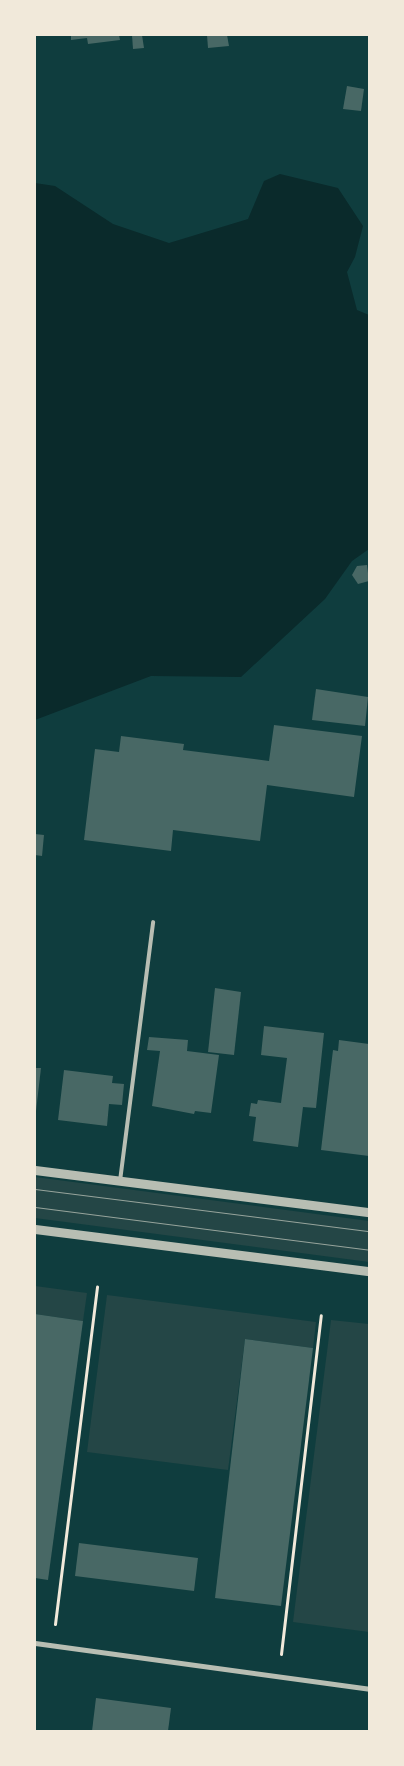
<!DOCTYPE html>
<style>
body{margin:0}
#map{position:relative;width:404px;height:1766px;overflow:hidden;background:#0f3d3e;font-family:"Source Sans 3",sans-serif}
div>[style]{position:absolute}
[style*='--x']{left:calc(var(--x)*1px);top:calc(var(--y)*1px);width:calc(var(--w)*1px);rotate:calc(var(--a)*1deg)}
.green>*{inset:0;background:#244646}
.water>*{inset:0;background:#0a2a2b}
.building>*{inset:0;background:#486865}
.path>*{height:3px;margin:-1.5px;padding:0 1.5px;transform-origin:1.5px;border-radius:1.5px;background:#f1e9da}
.service>*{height:4px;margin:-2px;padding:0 2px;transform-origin:2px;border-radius:2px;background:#b8beb3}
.minor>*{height:5px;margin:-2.5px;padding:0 2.5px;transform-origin:2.5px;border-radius:2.5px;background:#b8beb3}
.tertiary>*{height:9px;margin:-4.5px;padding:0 4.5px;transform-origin:4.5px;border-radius:4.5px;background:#b8beb3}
.tram>*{height:1px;margin:-0.5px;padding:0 0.5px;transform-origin:0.5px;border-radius:0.5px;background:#97a49c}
span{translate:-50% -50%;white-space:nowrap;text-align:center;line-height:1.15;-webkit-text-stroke:5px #f1e9da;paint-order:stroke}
.frame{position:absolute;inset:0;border:36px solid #f1e9da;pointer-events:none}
</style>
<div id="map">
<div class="green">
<div style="clip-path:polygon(35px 1177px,369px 1221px,369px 1262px,35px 1218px)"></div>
<div style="clip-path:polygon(35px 1286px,87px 1293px,83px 1321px,35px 1314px)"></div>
<div style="clip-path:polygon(107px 1295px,316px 1322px,313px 1348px,245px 1339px,228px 1470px,87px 1452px)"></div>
<div style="clip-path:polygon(331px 1320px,369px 1324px,369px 1632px,293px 1622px)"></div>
</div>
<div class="water">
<div style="clip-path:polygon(280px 174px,338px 188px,363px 226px,355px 257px,347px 272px,357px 310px,369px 315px,369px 549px,352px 561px,325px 599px,241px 677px,151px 676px,35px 720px,35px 183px,55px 186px,113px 224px,169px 243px,248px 219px,264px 181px)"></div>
</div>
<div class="building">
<div style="clip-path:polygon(71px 35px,119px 35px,120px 40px,88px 44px,87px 38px,71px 40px)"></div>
<div style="clip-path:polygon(132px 35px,142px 35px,144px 48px,133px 49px)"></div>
<div style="clip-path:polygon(207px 35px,227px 35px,229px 46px,208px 48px)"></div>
<div style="clip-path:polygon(347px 86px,364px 89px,361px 111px,343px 109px)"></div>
<div style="clip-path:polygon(367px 565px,369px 581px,358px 584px,352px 575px,357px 566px)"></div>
<div style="clip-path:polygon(316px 689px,368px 697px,365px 726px,312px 720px)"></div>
<div style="clip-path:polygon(274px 725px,362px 736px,354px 797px,267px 785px,260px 841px,173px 830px,171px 851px,84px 840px,95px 749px,119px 752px,121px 736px,184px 744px,183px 750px,269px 761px)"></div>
<div style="clip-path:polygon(35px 834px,44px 835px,42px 856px,35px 855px)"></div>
<div style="clip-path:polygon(215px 988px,241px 992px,234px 1055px,208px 1052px)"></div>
<div style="clip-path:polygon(264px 1026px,324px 1033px,316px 1108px,303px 1107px,298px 1147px,253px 1141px,256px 1117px,249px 1116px,251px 1103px,257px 1104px,258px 1100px,281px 1103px,287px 1058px,261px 1055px)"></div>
<div style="clip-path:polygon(149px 1037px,188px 1040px,187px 1051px,219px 1055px,211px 1113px,195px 1111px,194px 1114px,152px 1106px,160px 1051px,147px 1050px)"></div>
<div style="clip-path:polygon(339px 1040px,369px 1044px,369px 1156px,321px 1150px,333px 1050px,338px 1051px)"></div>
<div style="clip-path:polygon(35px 1068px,41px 1068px,36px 1111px,35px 1111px)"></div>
<div style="clip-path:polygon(64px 1070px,113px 1076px,112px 1083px,124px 1084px,122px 1105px,109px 1104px,107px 1126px,58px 1120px)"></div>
<div style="clip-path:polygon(35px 1314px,83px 1321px,48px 1580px,35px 1578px)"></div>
<div style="clip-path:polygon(245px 1339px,313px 1348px,281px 1606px,215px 1598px)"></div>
<div style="clip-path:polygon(79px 1543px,198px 1558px,194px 1591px,75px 1576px)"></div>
<div style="clip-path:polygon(96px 1698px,171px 1708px,168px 1731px,92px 1731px)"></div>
</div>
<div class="path">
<div style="--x:55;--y:1624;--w:340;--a:-82.9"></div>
<div style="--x:281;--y:1654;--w:341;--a:-83.3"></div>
</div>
<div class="service">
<div style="--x:120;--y:1181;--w:261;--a:-82.7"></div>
</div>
<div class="minor">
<div style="--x:35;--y:1643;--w:337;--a:7.8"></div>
</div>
<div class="tertiary">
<div style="--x:35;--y:1170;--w:337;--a:7.2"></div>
<div style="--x:35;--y:1229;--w:337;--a:7.2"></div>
</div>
<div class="tram">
<div style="--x:35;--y:1189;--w:337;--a:7.2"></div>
<div style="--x:35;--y:1207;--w:337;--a:7.3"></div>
</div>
<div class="frame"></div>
</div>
